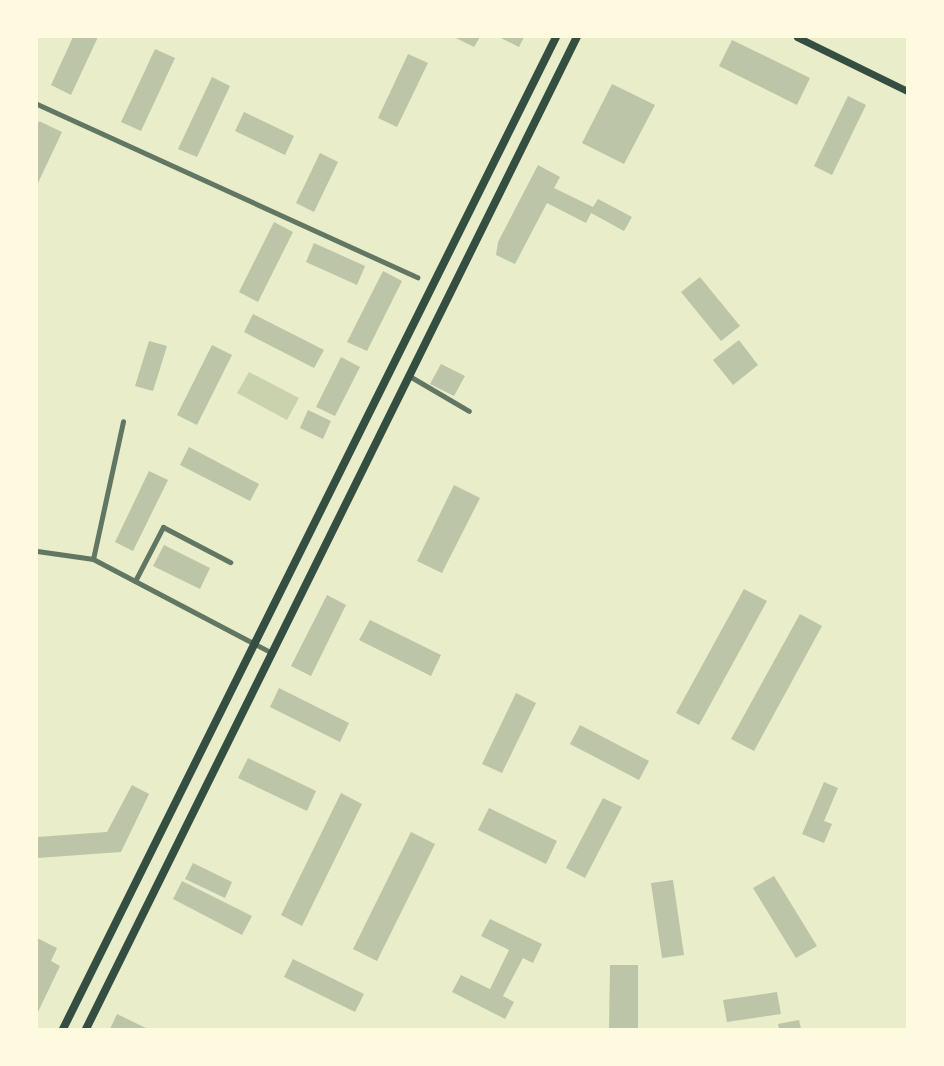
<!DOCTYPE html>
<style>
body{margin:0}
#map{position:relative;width:944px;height:1066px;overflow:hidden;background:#e9edc9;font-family:"PT Sans Narrow",sans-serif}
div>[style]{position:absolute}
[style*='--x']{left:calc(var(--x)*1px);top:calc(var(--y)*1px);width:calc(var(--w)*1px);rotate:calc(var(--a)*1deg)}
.green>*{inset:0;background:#cad2ad}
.building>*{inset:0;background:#bcc5a7}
.minor>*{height:5px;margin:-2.5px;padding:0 2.5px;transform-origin:2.5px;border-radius:2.5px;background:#617663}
.secondary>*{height:7px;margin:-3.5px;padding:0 3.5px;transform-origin:3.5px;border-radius:3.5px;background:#344e41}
.primary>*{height:8px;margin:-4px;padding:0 4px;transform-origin:4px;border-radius:4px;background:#344e41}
span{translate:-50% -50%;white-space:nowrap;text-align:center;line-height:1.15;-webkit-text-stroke:6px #fefae0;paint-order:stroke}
.frame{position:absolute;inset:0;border:38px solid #fefae0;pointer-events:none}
</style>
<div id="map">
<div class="green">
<div style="clip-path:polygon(249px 372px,299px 398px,287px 420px,237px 393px)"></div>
</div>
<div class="building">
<div style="clip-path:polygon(73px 37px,98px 37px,71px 95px,51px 85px)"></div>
<div style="clip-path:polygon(454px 37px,480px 37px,474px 47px)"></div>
<div style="clip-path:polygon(499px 37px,524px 37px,519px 47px)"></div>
<div style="clip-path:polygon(732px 40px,810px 78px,797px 105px,719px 66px)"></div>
<div style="clip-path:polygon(155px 49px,175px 58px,141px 131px,121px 122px)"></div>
<div style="clip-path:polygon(408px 54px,428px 63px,397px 127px,378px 118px)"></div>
<div style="clip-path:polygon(212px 77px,230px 86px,197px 157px,178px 149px)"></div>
<div style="clip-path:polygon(612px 84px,655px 105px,624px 164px,582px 143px)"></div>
<div style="clip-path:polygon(848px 96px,866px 105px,832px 175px,814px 166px)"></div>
<div style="clip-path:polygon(244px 112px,294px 136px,285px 155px,235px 131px)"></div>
<div style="clip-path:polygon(39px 121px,62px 132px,37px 185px,37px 126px)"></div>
<div style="clip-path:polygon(320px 153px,338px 162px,314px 212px,296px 203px)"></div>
<div style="clip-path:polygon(538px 165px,560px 177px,554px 188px,593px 207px,598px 199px,632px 217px,624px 231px,591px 213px,586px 223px,547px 203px,515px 264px,496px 255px,498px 242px)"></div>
<div style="clip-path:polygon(274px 222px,293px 232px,258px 302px,239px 292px)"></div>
<div style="clip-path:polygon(314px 243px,365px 266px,357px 285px,306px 262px)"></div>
<div style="clip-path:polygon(383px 271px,402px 281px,367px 351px,347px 342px)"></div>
<div style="clip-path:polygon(700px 277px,740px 326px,721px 341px,681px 292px)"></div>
<div style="clip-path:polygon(253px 314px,324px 350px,314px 368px,244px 332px)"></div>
<div style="clip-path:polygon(739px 340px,758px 365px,733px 385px,713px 360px)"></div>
<div style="clip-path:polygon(149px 341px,167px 346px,153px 391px,135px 386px)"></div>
<div style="clip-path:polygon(212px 345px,232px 355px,197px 425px,177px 415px)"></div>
<div style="clip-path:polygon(341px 357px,360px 367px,335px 416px,316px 407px)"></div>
<div style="clip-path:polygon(441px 364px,465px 376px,454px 396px,430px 384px)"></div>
<div style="clip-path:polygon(308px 410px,331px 421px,323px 439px,300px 428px)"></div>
<div style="clip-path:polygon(189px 447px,259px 484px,250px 501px,180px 465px)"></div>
<div style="clip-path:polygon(149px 471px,168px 480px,133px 551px,115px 542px)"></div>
<div style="clip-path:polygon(454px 485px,480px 498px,442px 573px,417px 561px)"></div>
<div style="clip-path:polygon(164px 545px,210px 568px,200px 589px,153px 566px)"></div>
<div style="clip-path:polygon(744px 589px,767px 601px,699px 725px,676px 713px)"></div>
<div style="clip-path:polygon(327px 595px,346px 605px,311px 676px,291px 666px)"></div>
<div style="clip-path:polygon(800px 614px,822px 626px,754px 751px,731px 739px)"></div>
<div style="clip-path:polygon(370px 620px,441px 655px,431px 676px,359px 640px)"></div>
<div style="clip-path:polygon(279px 688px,349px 723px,340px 742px,270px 707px)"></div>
<div style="clip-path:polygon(516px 693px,536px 703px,502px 773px,482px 764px)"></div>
<div style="clip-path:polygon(580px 725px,649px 761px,639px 780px,570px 744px)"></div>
<div style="clip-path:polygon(248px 758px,316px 791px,307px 811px,238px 778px)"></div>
<div style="clip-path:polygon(824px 782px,838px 788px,824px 821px,832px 824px,824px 843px,802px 834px)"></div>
<div style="clip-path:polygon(132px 785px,149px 794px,121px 852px,37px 858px,37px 837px,107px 832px)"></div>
<div style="clip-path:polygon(341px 793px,362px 804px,302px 926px,281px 915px)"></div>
<div style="clip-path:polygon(603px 798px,622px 807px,585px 878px,566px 868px)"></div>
<div style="clip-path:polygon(489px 808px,557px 841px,546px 864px,478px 830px)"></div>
<div style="clip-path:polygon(411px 832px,435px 844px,377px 961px,353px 949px)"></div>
<div style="clip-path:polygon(193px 863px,232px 882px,225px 898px,185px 879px)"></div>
<div style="clip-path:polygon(774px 876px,817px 946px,796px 958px,753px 888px)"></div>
<div style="clip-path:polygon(673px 880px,684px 955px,662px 958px,651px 883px)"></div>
<div style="clip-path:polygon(182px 881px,252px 916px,242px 935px,173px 899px)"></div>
<div style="clip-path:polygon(490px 919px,542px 944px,533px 963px,523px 958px,503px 996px,514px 1002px,505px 1019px,452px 992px,461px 975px,490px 989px,509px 950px,481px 936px)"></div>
<div style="clip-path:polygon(37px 938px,57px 948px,51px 961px,60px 966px,37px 1014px)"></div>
<div style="clip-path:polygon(293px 959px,364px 994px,355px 1012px,284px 977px)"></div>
<div style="clip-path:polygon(610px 965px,638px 965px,638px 1029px,609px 1029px)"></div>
<div style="clip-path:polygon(777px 992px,781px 1014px,727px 1022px,723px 1000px)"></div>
<div style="clip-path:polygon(117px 1014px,148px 1029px,110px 1029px)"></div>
<div style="clip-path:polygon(799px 1020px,801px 1029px,779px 1029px,778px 1024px)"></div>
</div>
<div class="minor">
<div style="--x:37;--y:104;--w:418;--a:24.5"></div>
<div style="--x:411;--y:377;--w:67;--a:30.4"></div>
<div style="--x:37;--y:551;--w:57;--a:8.1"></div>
<div style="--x:93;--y:559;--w:202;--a:27.7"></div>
<div style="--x:93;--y:559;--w:141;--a:-77.7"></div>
<div style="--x:135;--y:581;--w:61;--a:-62.6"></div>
<div style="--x:163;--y:527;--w:76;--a:27.6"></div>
</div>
<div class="secondary">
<div style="--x:797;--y:37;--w:123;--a:26.1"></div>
</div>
<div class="primary">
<div style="--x:63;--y:1029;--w:1108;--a:-63.57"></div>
<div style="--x:86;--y:1029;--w:1107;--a:-63.67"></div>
</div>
<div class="frame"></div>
</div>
